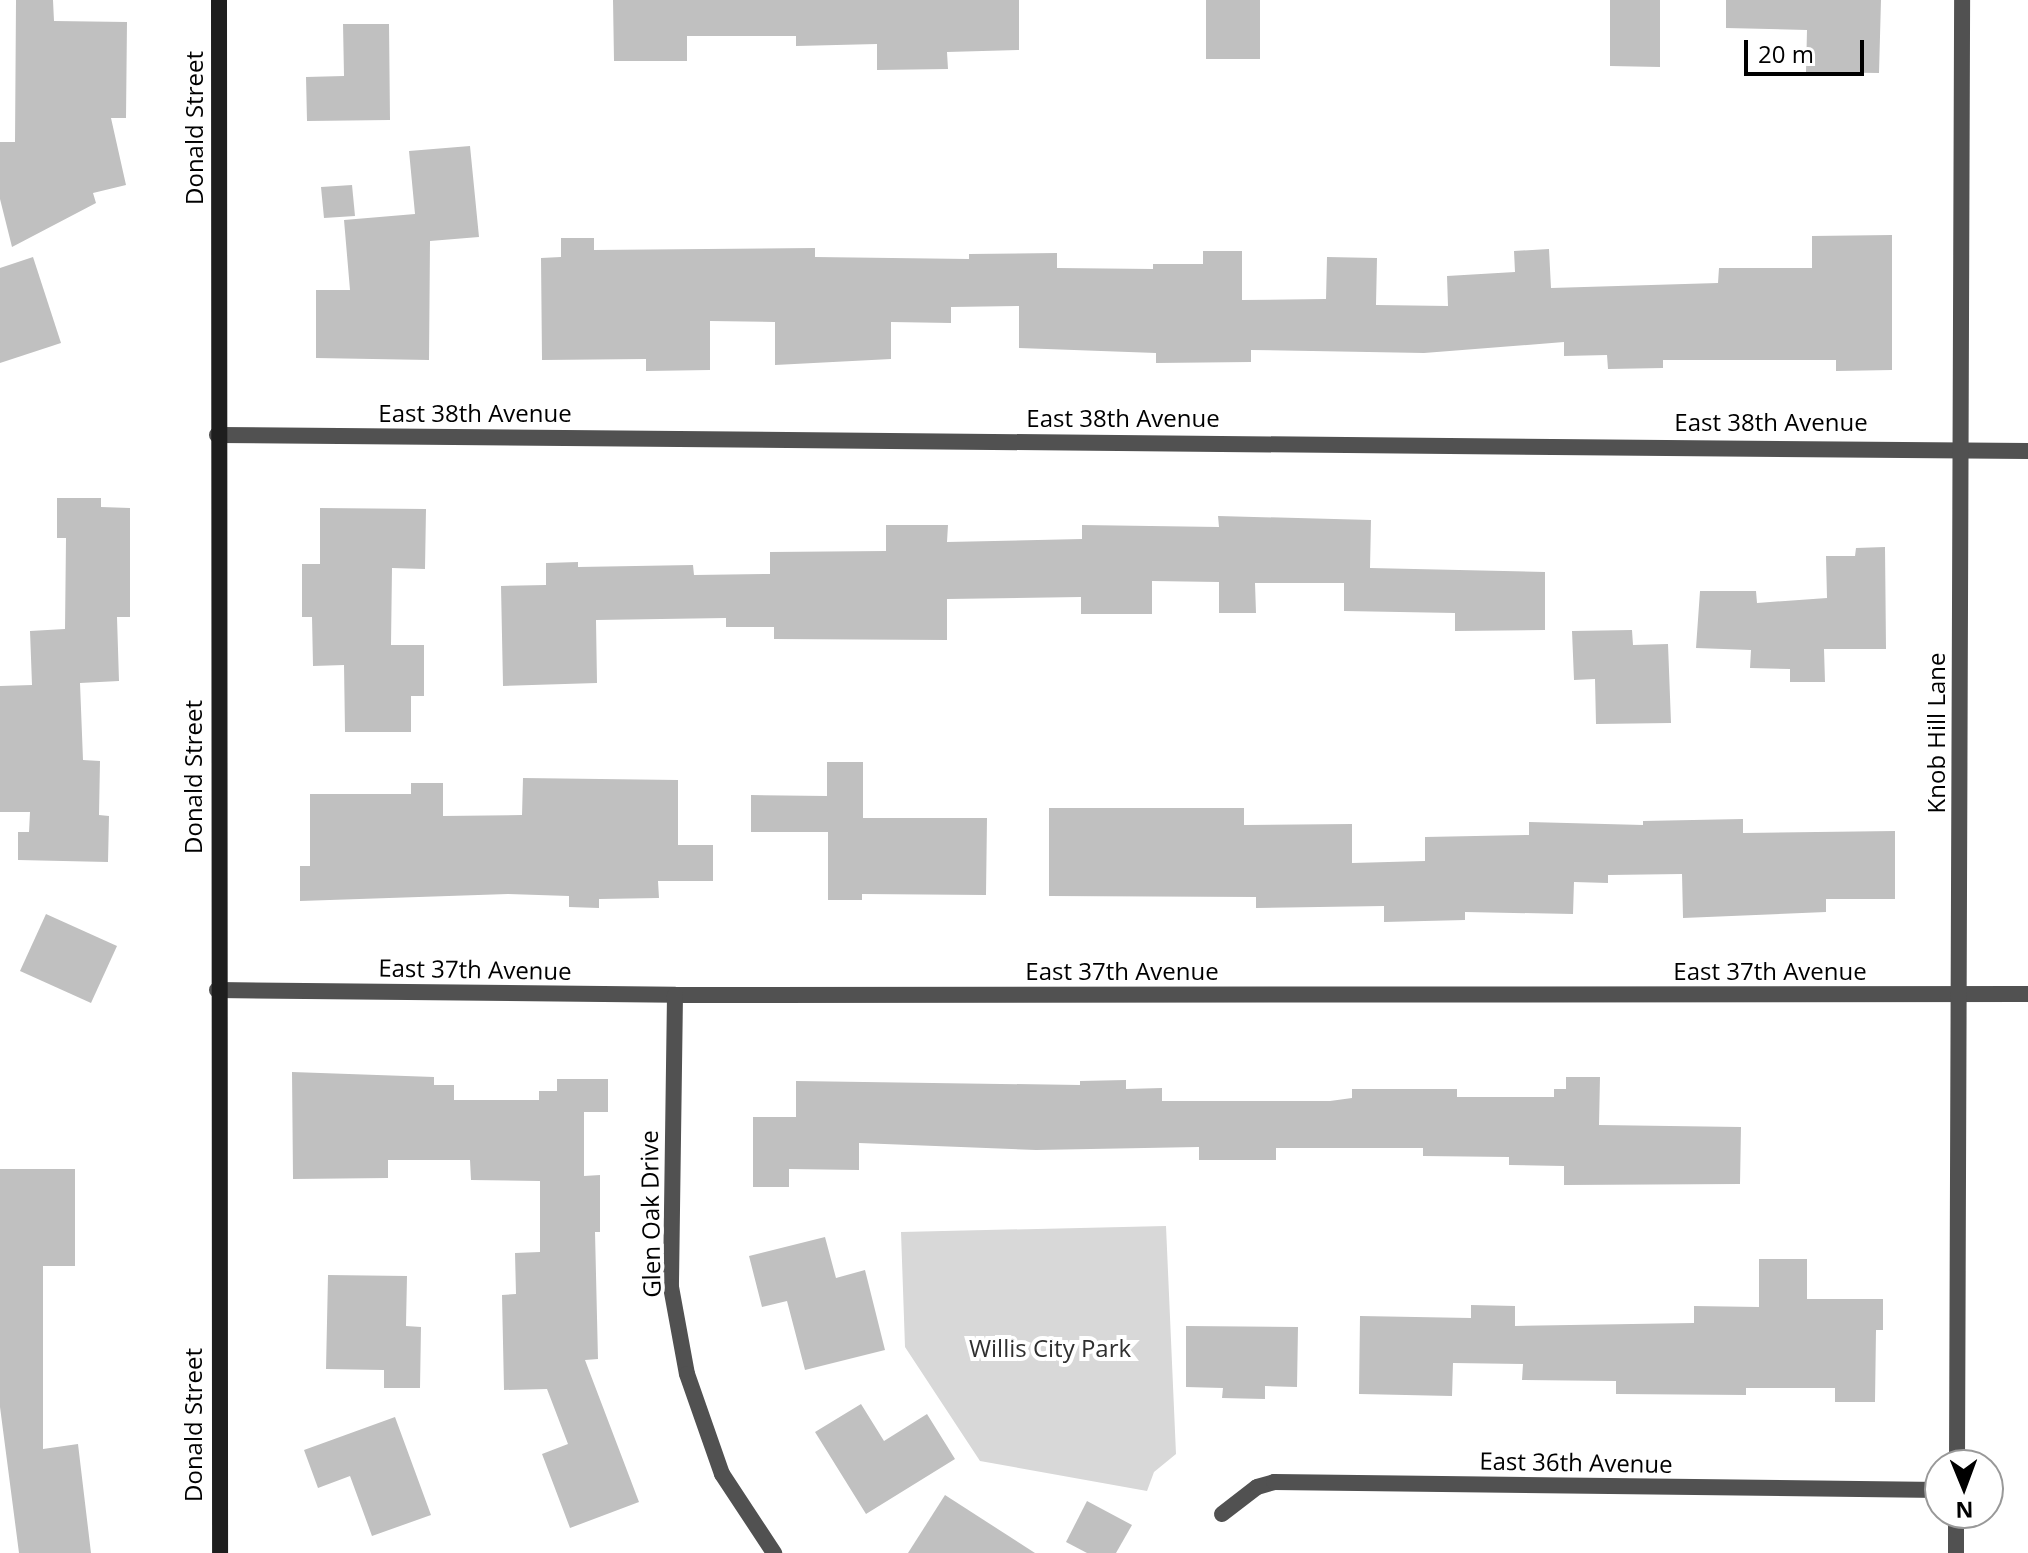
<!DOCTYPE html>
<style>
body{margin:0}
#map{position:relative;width:2028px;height:1553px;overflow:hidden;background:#fff;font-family:"Open Sans",sans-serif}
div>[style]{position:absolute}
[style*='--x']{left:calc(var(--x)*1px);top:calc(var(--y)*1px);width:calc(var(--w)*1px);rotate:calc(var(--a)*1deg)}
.green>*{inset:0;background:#d8d8d8}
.building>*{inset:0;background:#c0c0c0}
.street>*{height:16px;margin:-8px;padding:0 8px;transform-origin:8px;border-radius:8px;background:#515151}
.secondary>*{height:16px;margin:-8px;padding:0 8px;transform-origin:8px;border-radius:8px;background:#1e1e1e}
span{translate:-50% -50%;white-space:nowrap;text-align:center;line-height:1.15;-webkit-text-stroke:8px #fff;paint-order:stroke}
.street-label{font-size:24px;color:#000}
.park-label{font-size:24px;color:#2f2f2f}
.north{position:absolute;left:1924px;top:1449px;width:80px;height:80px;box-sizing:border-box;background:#fff;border:2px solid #999;border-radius:50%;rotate:179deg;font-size:22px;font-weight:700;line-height:32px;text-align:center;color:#000}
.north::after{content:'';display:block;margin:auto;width:28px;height:36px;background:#000;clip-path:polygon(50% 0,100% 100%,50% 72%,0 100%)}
.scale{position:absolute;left:1744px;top:40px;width:120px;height:36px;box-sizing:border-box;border:4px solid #000;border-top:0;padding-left:10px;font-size:24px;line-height:28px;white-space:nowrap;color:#000;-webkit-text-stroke:6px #fff;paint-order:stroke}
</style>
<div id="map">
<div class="green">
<div style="clip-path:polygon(1166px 1226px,1176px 1454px,1154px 1472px,1147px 1491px,980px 1461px,905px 1347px,901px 1232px)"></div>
</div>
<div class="building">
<div style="clip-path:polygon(16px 0,53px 0,54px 21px,127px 22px,126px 118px,111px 118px,126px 185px,93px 193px,96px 203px,12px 247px,0 199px,0 142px,15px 142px)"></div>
<div style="clip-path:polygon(613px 0,1019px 0,1019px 50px,947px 52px,948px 69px,877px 70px,877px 44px,796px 46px,796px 36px,687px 36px,687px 61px,614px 61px)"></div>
<div style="clip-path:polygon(1206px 0,1260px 0,1260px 59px,1206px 59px)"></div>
<div style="clip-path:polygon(1610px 0,1660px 0,1660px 67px,1610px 66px)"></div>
<div style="clip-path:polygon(1726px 0,1881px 0,1879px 73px,1806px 72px,1807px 30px,1726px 28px)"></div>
<div style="clip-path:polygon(343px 24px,389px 24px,390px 120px,307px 121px,306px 77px,344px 76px)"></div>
<div style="clip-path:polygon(470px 146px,479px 237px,430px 241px,429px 360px,316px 358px,316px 290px,350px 290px,344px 220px,415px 214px,409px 151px)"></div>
<div style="clip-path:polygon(352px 185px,355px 216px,324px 218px,321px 187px)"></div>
<div style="clip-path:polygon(1892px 235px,1892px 370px,1836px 371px,1836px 360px,1663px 360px,1663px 368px,1608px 369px,1607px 355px,1564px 356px,1564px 342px,1424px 353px,1251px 350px,1251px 362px,1156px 363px,1156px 353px,1019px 348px,1019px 306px,951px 307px,951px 323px,891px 322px,891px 359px,775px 365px,775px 322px,710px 321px,710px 370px,646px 371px,646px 359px,542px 360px,541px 258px,561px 257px,561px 238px,594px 238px,594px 250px,815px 248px,815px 257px,969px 259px,969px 254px,1057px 253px,1057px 268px,1153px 269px,1153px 264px,1203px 264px,1203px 251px,1242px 251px,1242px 300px,1326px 299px,1327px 257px,1377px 258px,1376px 305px,1448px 306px,1447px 276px,1515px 272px,1514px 251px,1549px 249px,1551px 288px,1718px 283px,1719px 268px,1812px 268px,1812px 236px)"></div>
<div style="clip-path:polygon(33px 257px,61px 343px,0 363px,0 268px)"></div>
<div style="clip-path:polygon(57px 498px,101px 498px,101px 507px,130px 508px,130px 617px,117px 617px,119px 681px,80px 683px,83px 760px,100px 761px,99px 815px,109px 816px,108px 862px,18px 860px,18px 832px,29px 832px,30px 812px,0 812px,0 686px,32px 685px,30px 631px,65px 629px,66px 538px,57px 538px)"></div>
<div style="clip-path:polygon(320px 508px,426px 509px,425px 569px,392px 568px,391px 645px,424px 645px,424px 696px,411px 696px,411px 732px,345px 732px,344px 665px,313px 666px,312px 617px,302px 617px,302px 564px,320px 564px)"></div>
<div style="clip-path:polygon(1218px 516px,1371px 520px,1370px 568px,1545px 572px,1545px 630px,1455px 631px,1455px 613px,1344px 611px,1344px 583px,1255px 583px,1256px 613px,1219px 613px,1219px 582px,1152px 581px,1152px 614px,1081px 614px,1081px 597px,947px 599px,947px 640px,774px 639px,774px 627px,726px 627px,726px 618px,596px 620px,597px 683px,503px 686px,501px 586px,546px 585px,546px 563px,578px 562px,578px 567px,693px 565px,694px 575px,770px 574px,770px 552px,886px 551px,886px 525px,948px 525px,947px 542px,1082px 539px,1082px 525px,1219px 527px)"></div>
<div style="clip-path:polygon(1885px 547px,1886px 649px,1824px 649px,1825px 682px,1790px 682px,1790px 669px,1750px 668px,1751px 650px,1696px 648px,1700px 591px,1756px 591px,1757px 603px,1827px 598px,1826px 556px,1855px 556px,1856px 548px)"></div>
<div style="clip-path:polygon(1632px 630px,1633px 645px,1668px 644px,1671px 723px,1596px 724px,1595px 679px,1574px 680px,1572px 631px)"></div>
<div style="clip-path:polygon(827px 762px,863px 762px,863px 818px,987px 818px,986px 895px,862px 894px,862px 900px,828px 900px,828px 832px,751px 832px,751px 795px,827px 796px)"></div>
<div style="clip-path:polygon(523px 778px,678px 780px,678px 845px,713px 845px,713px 881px,658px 881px,659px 898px,599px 899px,599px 908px,569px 907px,569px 896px,508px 894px,300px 901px,300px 866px,310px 866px,310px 794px,411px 794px,411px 783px,443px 783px,443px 816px,522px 815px)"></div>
<div style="clip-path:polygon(1049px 808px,1244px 808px,1244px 825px,1352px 824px,1352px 863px,1425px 861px,1425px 837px,1529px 835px,1529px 822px,1643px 825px,1643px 821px,1743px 819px,1743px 833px,1895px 831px,1895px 899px,1826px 899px,1826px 912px,1683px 918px,1682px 874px,1608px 875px,1608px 883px,1574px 882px,1573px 914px,1465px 912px,1465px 920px,1384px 922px,1384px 906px,1256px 908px,1256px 897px,1049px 896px)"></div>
<div style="clip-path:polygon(46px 914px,117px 946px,91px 1003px,20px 971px)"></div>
<div style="clip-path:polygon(292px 1072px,434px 1077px,434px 1085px,454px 1085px,454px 1100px,539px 1100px,539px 1091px,557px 1091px,557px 1079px,608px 1079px,608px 1112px,584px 1112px,584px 1176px,600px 1175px,600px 1232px,595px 1232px,598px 1359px,585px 1360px,639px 1502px,570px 1528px,542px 1454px,568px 1444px,547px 1389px,504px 1390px,502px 1295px,516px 1294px,515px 1253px,540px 1252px,540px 1181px,471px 1180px,470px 1160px,388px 1160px,388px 1178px,293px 1179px)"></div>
<div style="clip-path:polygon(1566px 1077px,1600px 1077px,1599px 1125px,1741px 1127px,1740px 1184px,1564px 1185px,1564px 1166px,1509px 1165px,1509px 1157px,1423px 1156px,1423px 1148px,1276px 1148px,1276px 1160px,1199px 1160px,1199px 1147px,1036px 1150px,859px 1143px,859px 1170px,789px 1169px,789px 1187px,753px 1187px,753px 1117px,796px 1117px,796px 1081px,1080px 1085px,1080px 1081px,1126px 1080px,1126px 1089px,1162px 1088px,1162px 1101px,1330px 1101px,1352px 1098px,1352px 1089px,1457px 1089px,1457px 1097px,1554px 1097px,1554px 1089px,1566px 1089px)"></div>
<div style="clip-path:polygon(0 1169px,75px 1169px,75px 1266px,43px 1266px,43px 1449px,78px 1444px,91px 1553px,19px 1553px,0 1407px)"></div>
<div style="clip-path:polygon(825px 1237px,836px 1278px,865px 1270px,885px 1350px,805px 1370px,787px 1301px,762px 1307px,749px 1256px)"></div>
<div style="clip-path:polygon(1759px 1259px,1807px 1259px,1807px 1299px,1883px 1299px,1883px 1330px,1876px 1330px,1875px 1402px,1835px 1402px,1835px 1388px,1746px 1388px,1746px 1395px,1616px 1394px,1616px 1381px,1522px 1380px,1523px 1364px,1453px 1363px,1452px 1396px,1359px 1394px,1360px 1316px,1471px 1318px,1471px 1305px,1515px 1306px,1515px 1326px,1694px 1323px,1694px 1306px,1759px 1307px)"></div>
<div style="clip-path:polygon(328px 1275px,407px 1276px,406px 1326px,421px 1327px,420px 1388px,384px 1388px,384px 1370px,326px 1369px)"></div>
<div style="clip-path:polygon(1186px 1326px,1298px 1327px,1297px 1387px,1265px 1386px,1265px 1399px,1222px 1398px,1223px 1388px,1186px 1387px)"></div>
<div style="clip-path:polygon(861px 1404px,884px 1441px,927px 1414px,955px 1459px,866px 1514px,815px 1432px)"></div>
<div style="clip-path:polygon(395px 1417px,431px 1515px,372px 1536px,350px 1476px,318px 1488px,304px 1450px)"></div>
<div style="clip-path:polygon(945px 1495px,1035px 1553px,908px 1553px)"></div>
<div style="clip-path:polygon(1087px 1501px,1132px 1525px,1116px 1553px,1087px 1553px,1066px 1542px)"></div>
</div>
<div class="street">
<div style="--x:217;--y:435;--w:1811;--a:0.51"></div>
<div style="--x:217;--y:990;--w:458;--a:0.6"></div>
<div style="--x:675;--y:995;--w:1353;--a:-0.04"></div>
<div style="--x:675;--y:995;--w:292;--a:90.8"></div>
<div style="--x:671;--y:1287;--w:88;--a:79.6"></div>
<div style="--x:687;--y:1374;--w:106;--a:70.7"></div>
<div style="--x:722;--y:1474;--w:95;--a:56.6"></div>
<div style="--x:1957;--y:1465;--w:1465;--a:-89.8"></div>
<div style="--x:1222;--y:1514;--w:44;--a:-37.6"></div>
<div style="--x:1257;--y:1487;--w:18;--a:-16"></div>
<div style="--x:1274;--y:1482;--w:666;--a:0.69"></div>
<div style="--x:1956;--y:1553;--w:40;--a:-90"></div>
</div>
<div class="secondary">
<div style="--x:219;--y:0;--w:1553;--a:89.96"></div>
</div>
<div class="street-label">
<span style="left:194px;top:128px;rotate:-90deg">Donald Street</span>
<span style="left:475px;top:413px">East 38th Avenue</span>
<span style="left:1123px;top:418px">East 38th Avenue</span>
<span style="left:1771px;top:422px">East 38th Avenue</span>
<span style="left:1936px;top:733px;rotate:-90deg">Knob Hill Lane</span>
<span style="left:193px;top:777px;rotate:-90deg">Donald Street</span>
<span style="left:475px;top:969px;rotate:1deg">East 37th Avenue</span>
<span style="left:1122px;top:971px">East 37th Avenue</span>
<span style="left:1770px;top:971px">East 37th Avenue</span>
<span style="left:650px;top:1214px;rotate:-91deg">Glen Oak Drive</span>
<span style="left:193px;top:1425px;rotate:-90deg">Donald Street</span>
<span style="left:1576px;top:1462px;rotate:1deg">East 36th Avenue</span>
</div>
<div class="park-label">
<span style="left:1050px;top:1348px">Willis City Park</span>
</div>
<div class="north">N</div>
<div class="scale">20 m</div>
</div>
